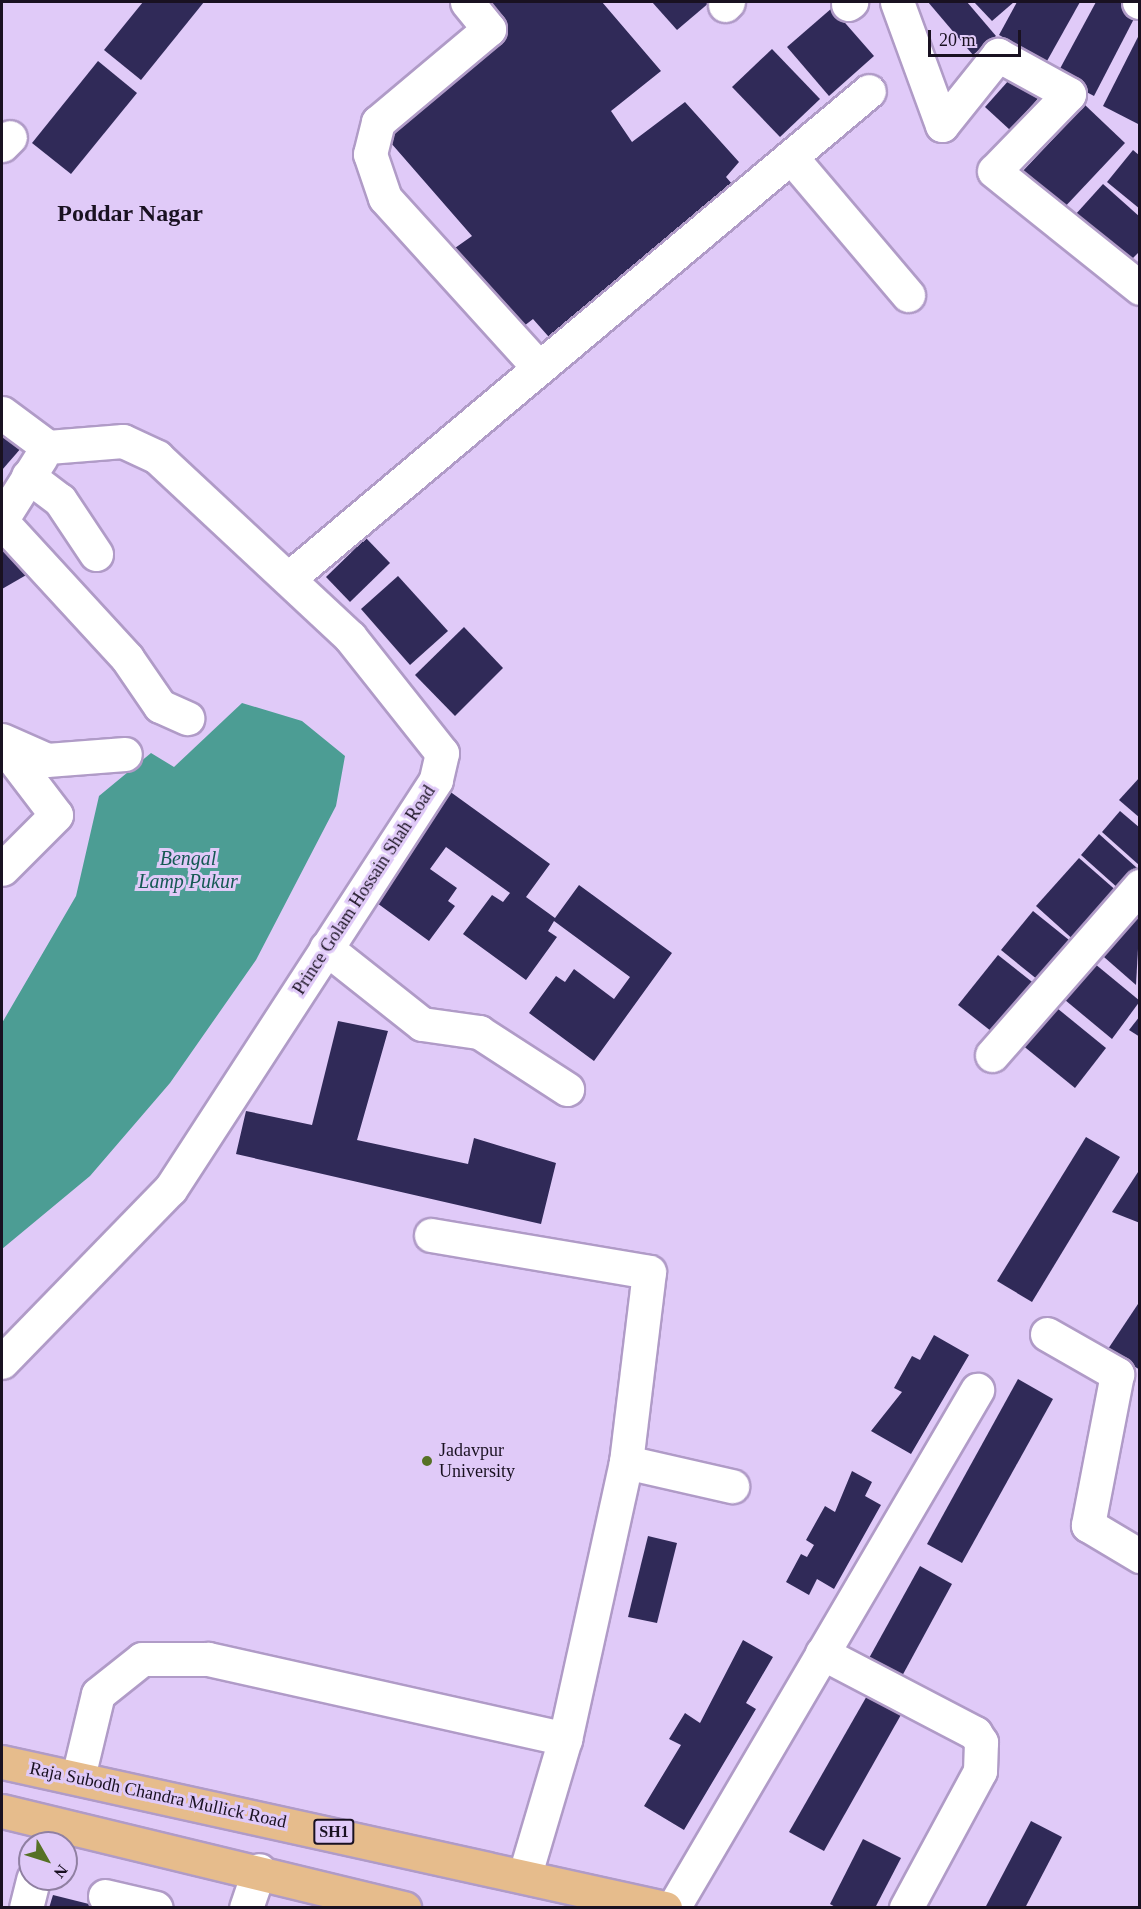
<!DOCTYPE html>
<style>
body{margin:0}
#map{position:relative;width:1141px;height:1909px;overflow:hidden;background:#e0caf8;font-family:Georgia,serif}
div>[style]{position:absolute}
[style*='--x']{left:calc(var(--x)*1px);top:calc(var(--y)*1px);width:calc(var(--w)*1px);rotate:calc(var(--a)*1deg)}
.water>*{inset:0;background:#4c9d94}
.building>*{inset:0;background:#302a58}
.roads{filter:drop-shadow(2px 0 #b09bc7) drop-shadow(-2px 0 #b09bc7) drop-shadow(0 2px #b09bc7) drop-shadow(0 -2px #b09bc7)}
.minor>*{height:33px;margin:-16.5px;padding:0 16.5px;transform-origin:16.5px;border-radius:16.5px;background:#fff}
.major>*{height:33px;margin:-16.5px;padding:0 16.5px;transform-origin:16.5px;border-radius:16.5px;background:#e6bc8c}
.dots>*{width:16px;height:16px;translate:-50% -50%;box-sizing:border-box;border:3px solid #e0caf8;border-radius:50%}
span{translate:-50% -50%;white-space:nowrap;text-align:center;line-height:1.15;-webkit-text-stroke:6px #e0caf8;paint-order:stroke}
.shield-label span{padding:2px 4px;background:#e0caf8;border:2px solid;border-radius:4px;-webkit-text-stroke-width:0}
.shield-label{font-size:16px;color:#191121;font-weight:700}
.street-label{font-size:18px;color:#191121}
.poi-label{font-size:18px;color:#191121}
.left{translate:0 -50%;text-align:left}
.water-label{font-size:20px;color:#155953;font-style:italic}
.district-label{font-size:24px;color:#191121;font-weight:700}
.frame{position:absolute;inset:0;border:3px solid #191121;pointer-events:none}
.north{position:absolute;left:18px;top:1831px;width:60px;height:60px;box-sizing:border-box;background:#e0caf8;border:2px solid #9080a2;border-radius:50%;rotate:129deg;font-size:16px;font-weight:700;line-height:24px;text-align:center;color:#191121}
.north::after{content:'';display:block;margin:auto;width:21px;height:27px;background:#567125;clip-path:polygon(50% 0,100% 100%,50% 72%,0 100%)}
.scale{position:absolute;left:928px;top:30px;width:93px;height:27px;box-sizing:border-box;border:3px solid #191121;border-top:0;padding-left:8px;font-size:18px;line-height:21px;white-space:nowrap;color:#191121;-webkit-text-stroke:4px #e0caf8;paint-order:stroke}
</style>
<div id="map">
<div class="water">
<div style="clip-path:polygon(242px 703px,302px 721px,345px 756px,336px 806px,256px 960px,170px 1083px,90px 1176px,2px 1249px,2px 1023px,76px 896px,99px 796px,151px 753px,174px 767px)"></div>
</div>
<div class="building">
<div style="clip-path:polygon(143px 2px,204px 2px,141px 80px,104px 50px)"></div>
<div style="clip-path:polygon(479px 2px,602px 2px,661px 71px,611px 111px,632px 142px,685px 102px,739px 162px,726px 177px,739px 192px,556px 345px,533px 319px,524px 326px,455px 248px,472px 236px,384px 135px,507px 36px)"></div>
<div style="clip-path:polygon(652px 2px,710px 2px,677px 30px)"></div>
<div style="clip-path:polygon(928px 2px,967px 2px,996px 36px,973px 55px)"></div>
<div style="clip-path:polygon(974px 2px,1014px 2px,992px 21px)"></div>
<div style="clip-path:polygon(1017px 2px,1080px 2px,1047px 61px,999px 35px)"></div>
<div style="clip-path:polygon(1096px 2px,1121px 2px,1138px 11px,1094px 96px,1056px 76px)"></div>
<div style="clip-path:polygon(832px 8px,874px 56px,829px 96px,787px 47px)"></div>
<div style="clip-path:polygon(1140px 33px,1140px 125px,1103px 106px)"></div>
<div style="clip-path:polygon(772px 49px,820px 99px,780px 137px,732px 87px)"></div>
<div style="clip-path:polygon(98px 61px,137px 93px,71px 174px,32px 143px)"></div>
<div style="clip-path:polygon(1018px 70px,1043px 93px,1010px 130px,985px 107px)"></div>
<div style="clip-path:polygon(1085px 105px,1125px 143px,1061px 211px,1021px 173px)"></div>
<div style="clip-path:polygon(1133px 150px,1140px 156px,1140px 209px,1107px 182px)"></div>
<div style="clip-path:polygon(1103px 184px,1140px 217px,1140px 251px,1128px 263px,1075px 215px)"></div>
<div style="clip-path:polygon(2px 428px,22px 447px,2px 470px)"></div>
<div style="clip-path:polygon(2px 537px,28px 574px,2px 589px)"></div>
<div style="clip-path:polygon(366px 538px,390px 563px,350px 602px,326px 577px)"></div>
<div style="clip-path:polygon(398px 576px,448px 631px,410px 665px,361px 609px)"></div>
<div style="clip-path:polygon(464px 627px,503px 668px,455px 716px,415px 675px)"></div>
<div style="clip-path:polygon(1140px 777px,1140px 818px,1119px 800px)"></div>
<div style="clip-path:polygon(445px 788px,550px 864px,526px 897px,555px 918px,579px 885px,672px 953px,594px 1061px,529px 1013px,556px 976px,565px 982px,574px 969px,614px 999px,630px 977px,554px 921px,548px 931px,557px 937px,526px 980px,463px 934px,492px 895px,503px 902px,510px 893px,446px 847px,430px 869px,457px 888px,448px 901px,455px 906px,429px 941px,366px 895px)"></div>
<div style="clip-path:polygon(1120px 811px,1140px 828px,1139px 865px,1102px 832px)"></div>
<div style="clip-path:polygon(1099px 834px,1137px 868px,1119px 889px,1081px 855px)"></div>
<div style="clip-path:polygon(1079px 858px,1119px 893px,1076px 942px,1036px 906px)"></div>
<div style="clip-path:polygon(1133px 907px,1140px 913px,1136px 985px,1096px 950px)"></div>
<div style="clip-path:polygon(1033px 911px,1074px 944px,1043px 984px,1001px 950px)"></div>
<div style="clip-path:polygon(998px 955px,1036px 985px,996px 1035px,958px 1005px)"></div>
<div style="clip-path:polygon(1089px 959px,1140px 1001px,1112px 1039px,1059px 995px)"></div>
<div style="clip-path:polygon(1052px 1004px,1106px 1048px,1075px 1088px,1021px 1044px)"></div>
<div style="clip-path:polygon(1140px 1016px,1140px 1037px,1129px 1030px)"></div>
<div style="clip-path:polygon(338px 1021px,388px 1031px,357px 1140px,468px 1164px,474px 1138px,556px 1163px,541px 1224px,236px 1154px,246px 1111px,312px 1125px)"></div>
<div style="clip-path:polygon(1086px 1137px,1120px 1157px,1032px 1302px,997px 1281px)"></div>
<div style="clip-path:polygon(1140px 1169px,1140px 1223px,1112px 1212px)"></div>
<div style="clip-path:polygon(1140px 1301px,1140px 1370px,1108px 1349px)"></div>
<div style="clip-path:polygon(934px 1335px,969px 1355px,911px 1454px,871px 1431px,902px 1392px,894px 1388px,912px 1356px,920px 1360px)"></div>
<div style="clip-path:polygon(1018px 1379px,1053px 1399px,962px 1563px,927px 1544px)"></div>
<div style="clip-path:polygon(852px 1471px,872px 1482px,865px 1496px,881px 1505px,834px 1589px,817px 1579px,809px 1595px,786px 1582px,801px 1554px,807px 1557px,814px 1545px,806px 1540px,825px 1506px,835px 1512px)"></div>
<div style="clip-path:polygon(648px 1536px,677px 1543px,657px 1623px,628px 1617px)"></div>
<div style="clip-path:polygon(920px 1566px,952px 1584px,901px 1678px,868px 1660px)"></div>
<div style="clip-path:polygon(743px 1640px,773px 1657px,746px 1703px,756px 1709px,684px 1830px,644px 1806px,681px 1745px,669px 1739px,685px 1713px,700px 1723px)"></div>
<div style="clip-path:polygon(868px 1694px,902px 1713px,824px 1851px,789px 1832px)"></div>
<div style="clip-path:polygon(1031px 1821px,1062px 1837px,1025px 1908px,985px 1908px)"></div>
<div style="clip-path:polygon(863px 1839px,901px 1858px,875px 1908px,837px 1908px,830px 1904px)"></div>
<div style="clip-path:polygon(53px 1895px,93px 1905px,92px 1908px,49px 1908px)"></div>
</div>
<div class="roads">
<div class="minor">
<div style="--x:467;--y:2;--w:35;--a:51"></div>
<div style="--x:489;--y:29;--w:145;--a:140"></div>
<div style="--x:378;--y:122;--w:33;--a:104"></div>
<div style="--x:370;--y:154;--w:46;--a:71.2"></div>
<div style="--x:385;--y:198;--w:229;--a:47.8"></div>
<div style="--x:897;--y:2;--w:131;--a:69.9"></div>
<div style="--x:942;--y:125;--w:90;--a:-51.3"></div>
<div style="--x:998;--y:55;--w:81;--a:28.8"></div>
<div style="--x:1069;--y:94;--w:107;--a:134.2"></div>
<div style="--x:994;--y:171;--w:187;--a:38.7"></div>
<div style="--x:1139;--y:2;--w:1;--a:0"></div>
<div style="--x:848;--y:4;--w:4;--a:-34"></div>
<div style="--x:725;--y:5;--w:4;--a:-45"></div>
<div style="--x:2;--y:145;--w:11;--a:-45"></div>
<div style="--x:791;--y:157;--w:181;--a:49.7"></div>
<div style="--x:2;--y:413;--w:57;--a:36.5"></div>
<div style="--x:48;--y:447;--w:75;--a:-4.6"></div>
<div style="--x:123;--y:441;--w:38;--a:25"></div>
<div style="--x:157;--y:457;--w:264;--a:43"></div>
<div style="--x:350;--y:637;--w:148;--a:51.6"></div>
<div style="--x:442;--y:753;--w:28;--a:103"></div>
<div style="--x:436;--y:780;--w:488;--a:123"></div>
<div style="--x:170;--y:1189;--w:241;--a:134.2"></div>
<div style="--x:28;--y:476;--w:40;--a:37"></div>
<div style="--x:60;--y:500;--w:65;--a:56.3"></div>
<div style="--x:2;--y:519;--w:73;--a:-57.8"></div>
<div style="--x:2;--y:522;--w:185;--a:47.4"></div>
<div style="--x:127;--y:658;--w:58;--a:55.5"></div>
<div style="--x:160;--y:706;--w:30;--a:24"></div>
<div style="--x:289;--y:578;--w:757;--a:-40.02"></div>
<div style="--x:2;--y:740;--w:49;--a:24"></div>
<div style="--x:47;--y:760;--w:78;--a:-4.4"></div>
<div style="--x:2;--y:744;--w:89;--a:52.7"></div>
<div style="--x:56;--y:815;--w:76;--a:135"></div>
<div style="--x:326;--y:948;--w:122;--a:38.4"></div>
<div style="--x:422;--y:1024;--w:58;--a:8"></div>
<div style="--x:479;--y:1032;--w:105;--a:32.9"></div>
<div style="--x:992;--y:1055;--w:225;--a:-48.8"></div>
<div style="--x:431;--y:1235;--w:221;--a:9.6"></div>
<div style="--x:649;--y:1272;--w:191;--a:96.9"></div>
<div style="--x:626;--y:1462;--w:284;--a:102.4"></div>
<div style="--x:565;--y:1739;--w:141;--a:106.5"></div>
<div style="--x:1047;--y:1334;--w:81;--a:29.7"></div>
<div style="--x:1117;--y:1374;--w:154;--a:100.9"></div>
<div style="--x:1088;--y:1525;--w:61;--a:30.8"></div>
<div style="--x:626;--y:1462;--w:109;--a:12.8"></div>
<div style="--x:822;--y:1653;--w:173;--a:27.6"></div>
<div style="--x:975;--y:1733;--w:11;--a:56"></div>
<div style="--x:981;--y:1742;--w:29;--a:92"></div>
<div style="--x:980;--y:1771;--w:156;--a:118.4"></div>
<div style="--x:78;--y:1777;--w:85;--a:-76.5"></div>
<div style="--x:98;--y:1694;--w:56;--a:-38.5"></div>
<div style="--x:142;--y:1659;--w:66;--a:0"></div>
<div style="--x:208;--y:1659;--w:366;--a:12.6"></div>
<div style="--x:105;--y:1896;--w:52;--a:13.2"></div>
<div style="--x:26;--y:1908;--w:30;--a:-76"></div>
<div style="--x:246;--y:1908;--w:40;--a:-71.1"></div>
<div style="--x:673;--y:1908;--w:601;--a:-59.59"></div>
</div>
<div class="major">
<div style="--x:2;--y:1762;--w:679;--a:12.42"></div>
<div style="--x:2;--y:1811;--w:414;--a:13.6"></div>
</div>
</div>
<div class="dots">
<div style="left:427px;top:1461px;background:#567125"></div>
</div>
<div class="shield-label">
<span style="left:334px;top:1832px">SH1</span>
</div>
<div class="street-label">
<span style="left:364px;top:890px;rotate:-57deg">Prince Golam Hossain Shah Road</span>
<span style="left:158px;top:1795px;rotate:12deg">Raja Subodh Chandra Mullick Road</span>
</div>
<div class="poi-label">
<span class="left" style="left:439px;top:1461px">Jadavpur<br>University</span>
</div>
<div class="water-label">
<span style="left:188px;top:870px">Bengal<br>Lamp Pukur</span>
</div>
<div class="district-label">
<span style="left:130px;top:214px">Poddar Nagar</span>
</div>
<div class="frame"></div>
<div class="north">N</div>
<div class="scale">20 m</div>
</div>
